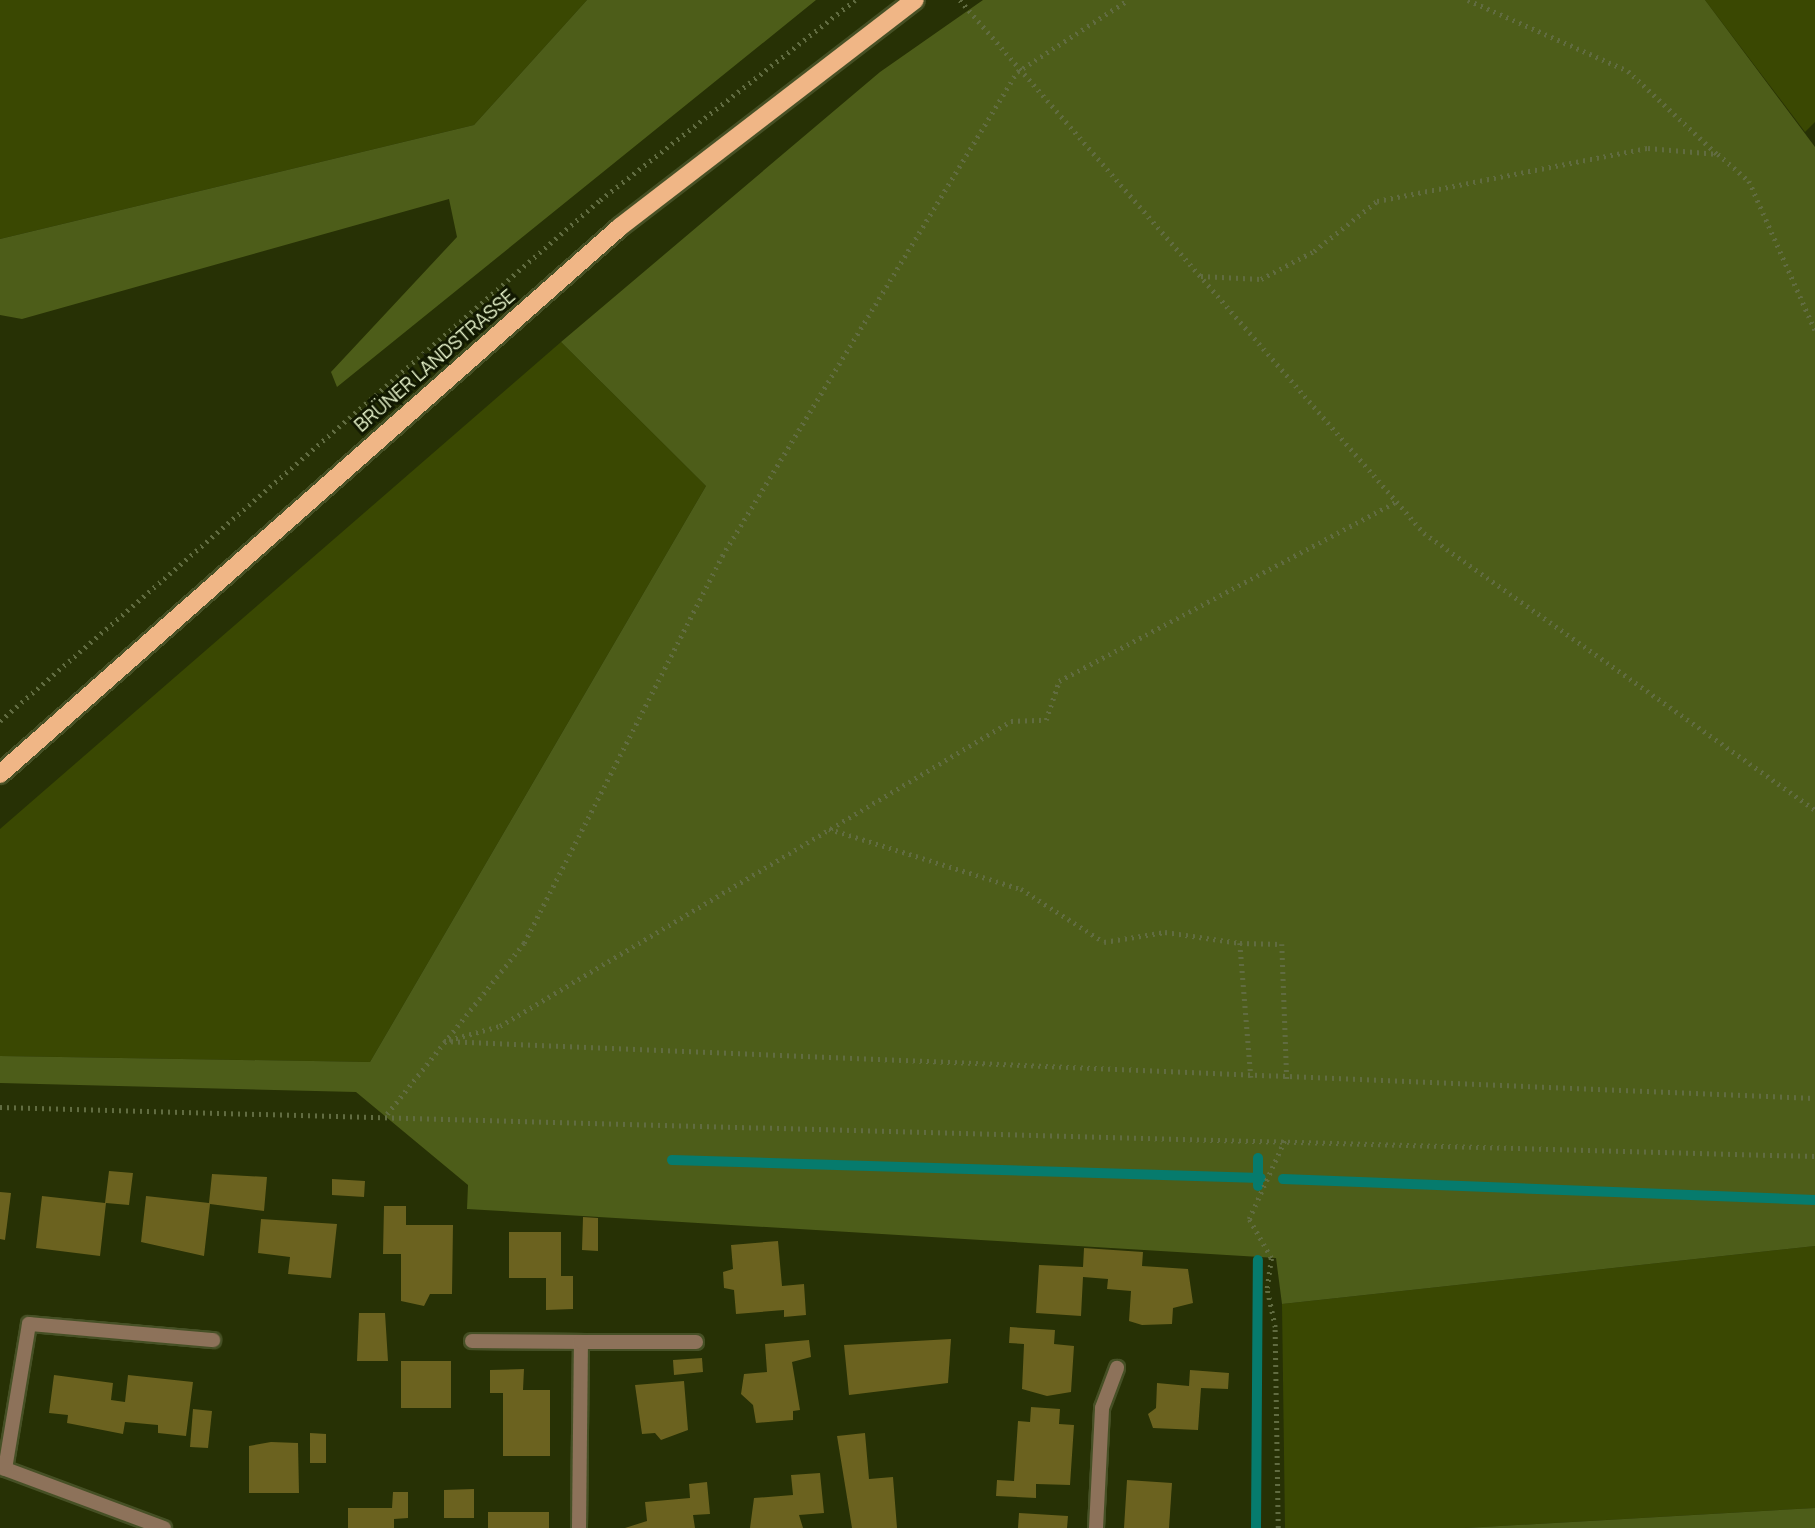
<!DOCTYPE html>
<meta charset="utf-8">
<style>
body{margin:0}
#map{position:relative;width:1815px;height:1528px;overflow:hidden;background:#273105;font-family:Manrope,sans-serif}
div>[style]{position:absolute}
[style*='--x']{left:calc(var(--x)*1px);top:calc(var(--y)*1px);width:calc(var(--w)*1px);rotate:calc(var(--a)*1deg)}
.green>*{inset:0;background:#3a4802}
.forest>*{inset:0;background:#4d5d19}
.stream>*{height:10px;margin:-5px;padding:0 5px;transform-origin:5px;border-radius:5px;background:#067b6d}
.building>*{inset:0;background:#6b621f}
.path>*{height:4.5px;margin-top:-2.25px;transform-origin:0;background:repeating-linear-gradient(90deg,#616c41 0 2px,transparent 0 7px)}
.roads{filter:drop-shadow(2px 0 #465025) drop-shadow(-2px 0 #465025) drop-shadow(0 2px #465025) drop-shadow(0 -2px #465025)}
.street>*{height:14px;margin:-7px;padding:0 7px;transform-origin:7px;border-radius:7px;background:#8d725a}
.primary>*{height:18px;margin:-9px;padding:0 9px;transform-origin:9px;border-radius:9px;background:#f0b686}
span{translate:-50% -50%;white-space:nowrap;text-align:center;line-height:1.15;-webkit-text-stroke:6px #111800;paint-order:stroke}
.street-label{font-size:19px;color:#e9f5cd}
</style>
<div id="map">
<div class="green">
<div style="clip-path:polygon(0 0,587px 0,474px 125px,0 239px)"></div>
<div style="clip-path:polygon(1705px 0,1815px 0,1815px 122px,1805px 132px)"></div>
<div style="clip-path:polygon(561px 342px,706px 486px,370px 1062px,0 1056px,0 829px)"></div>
<div style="clip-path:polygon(1815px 1246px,1815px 1508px,1465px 1528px,1285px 1528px,1282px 1304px)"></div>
</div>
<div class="forest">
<div style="clip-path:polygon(587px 0,816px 0,337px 387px,331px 372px,457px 237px,449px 199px,22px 319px,0 315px,0 239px,474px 125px)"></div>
<div style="clip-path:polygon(983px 0,1705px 0,1815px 147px,1815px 1246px,1282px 1304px,1276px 1258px,467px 1209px,468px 1185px,356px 1092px,0 1083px,0 1056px,370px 1062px,706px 486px,561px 342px,880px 72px)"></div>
<div style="clip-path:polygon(1815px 1508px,1815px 1528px,1465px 1528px)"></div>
</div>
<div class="stream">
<div style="--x:672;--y:1160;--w:589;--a:1.75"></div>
<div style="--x:1283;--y:1179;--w:532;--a:2.26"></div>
<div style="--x:1258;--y:1186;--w:28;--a:-90"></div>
<div style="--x:1256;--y:1528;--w:268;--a:-89.6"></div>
</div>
<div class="building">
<div style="clip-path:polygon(109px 1171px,133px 1173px,129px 1205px,106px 1203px,100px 1256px,36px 1248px,42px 1196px,105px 1203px)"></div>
<div style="clip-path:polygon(212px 1174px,267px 1177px,264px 1211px,210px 1204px,204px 1256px,141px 1242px,146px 1196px,209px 1203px)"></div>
<div style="clip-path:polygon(332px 1179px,365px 1181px,364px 1197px,332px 1195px)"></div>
<div style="clip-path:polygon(0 1192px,11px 1193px,5px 1240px,0 1239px)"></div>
<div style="clip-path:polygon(384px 1206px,406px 1206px,406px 1225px,453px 1225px,452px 1294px,430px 1294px,424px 1306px,401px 1301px,401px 1254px,383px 1254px)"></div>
<div style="clip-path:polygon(583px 1217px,598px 1218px,598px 1251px,582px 1250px)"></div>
<div style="clip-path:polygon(261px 1219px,337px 1224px,331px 1278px,288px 1274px,290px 1257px,258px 1253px)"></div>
<div style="clip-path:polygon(509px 1232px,561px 1232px,561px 1276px,573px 1276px,573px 1309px,546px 1310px,546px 1278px,509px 1278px)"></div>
<div style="clip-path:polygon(778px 1241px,782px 1286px,804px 1284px,806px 1315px,784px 1317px,784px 1310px,736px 1314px,734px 1290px,724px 1288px,723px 1272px,733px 1269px,731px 1245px)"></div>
<div style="clip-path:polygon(1084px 1248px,1143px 1252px,1142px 1266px,1188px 1269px,1193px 1303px,1173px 1308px,1172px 1324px,1142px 1325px,1129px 1321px,1131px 1291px,1107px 1289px,1108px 1279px,1083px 1277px,1081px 1316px,1036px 1313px,1039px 1265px,1083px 1267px)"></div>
<div style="clip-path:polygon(359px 1313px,385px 1313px,388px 1361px,357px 1361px)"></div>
<div style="clip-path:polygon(1010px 1327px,1055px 1330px,1054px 1344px,1074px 1346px,1071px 1392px,1047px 1396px,1022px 1389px,1024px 1344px,1009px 1343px)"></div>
<div style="clip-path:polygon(951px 1339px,948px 1383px,849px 1395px,844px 1345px)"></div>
<div style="clip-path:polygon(809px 1340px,811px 1357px,792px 1362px,800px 1410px,793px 1411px,793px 1420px,756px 1423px,753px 1405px,741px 1394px,744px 1374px,767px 1372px,765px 1344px)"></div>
<div style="clip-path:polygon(702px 1358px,703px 1372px,674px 1375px,673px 1360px)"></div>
<div style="clip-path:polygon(401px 1361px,451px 1361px,451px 1408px,401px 1408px)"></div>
<div style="clip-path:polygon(524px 1369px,523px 1390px,550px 1390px,550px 1456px,503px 1456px,503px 1393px,490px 1393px,490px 1370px)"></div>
<div style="clip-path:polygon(1190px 1370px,1229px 1373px,1228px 1389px,1201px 1388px,1198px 1430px,1153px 1428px,1148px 1414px,1156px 1408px,1157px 1383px,1189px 1386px)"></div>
<div style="clip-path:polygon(54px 1375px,113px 1383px,111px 1400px,125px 1402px,128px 1375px,193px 1382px,186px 1436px,158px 1433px,158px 1425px,125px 1422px,123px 1434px,67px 1423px,68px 1415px,49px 1413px)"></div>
<div style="clip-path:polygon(684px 1381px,688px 1430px,661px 1440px,655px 1433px,642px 1434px,635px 1385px)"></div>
<div style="clip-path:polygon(1031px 1407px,1060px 1409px,1059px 1424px,1074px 1425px,1070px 1485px,1036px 1484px,1036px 1498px,996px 1496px,997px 1480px,1014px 1481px,1018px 1421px,1030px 1422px)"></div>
<div style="clip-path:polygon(193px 1409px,212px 1411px,208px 1448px,190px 1447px)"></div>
<div style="clip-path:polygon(310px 1433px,326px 1434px,326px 1463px,310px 1463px)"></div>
<div style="clip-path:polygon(865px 1433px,869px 1479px,893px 1477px,897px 1528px,852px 1528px,837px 1436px)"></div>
<div style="clip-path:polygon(271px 1442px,298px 1443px,299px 1493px,249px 1493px,249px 1446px)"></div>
<div style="clip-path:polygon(820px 1473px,824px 1513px,799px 1515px,803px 1528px,750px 1528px,754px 1498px,793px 1495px,791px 1475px)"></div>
<div style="clip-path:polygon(1127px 1480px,1172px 1483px,1169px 1528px,1124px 1528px)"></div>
<div style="clip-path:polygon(707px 1482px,710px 1514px,693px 1515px,695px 1528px,625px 1528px,647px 1521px,645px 1502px,690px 1498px,689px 1484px)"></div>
<div style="clip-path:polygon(474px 1489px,474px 1518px,444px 1518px,444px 1490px)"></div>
<div style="clip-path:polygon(393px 1492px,408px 1492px,408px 1518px,394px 1519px,394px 1528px,348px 1528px,348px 1508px,392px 1508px)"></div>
<div style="clip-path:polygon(488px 1512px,549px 1512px,549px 1528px,488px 1528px)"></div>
<div style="clip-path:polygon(1019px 1513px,1068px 1516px,1067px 1528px,1018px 1528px)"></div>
</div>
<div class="path">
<div style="--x:960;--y:0;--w:707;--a:48.96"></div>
<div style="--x:1424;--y:533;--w:479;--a:35.3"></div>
<div style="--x:1468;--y:0;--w:175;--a:23.9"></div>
<div style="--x:1628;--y:71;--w:122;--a:43"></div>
<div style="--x:1201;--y:276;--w:60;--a:2.9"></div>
<div style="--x:1261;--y:279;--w:60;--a:-27.8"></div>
<div style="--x:1314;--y:251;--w:80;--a:-38.4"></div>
<div style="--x:1377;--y:201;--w:276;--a:-11.1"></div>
<div style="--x:1648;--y:148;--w:70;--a:4.9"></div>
<div style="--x:1718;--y:154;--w:41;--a:41.1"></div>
<div style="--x:1749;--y:181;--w:163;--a:66.1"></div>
<div style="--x:0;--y:721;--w:795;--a:-40.97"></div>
<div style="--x:600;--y:200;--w:324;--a:-38.1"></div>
<div style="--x:829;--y:829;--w:201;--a:17.4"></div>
<div style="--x:1021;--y:889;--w:98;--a:32.6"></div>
<div style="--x:1104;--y:942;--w:62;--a:-9.3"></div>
<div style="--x:1165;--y:932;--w:76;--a:8.3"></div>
<div style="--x:1240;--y:943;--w:135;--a:85.3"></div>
<div style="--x:1240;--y:943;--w:42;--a:1.4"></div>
<div style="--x:1282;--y:944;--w:135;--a:87.9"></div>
<div style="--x:449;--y:1040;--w:53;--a:-15.4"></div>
<div style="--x:500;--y:1026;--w:595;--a:-30.83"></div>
<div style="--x:1011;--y:721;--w:35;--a:-2"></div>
<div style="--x:1046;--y:720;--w:41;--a:-71.6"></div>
<div style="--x:1059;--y:681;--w:382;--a:-28"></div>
<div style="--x:444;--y:1041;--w:1372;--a:2.38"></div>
<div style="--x:0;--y:1107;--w:1816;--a:1.55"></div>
<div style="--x:387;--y:1114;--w:219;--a:-51.3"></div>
<div style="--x:524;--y:943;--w:435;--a:-62.9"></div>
<div style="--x:722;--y:556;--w:567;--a:-58.64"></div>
<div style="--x:1017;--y:72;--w:132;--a:-33"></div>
<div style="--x:1278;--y:1528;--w:201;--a:-90.9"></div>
<div style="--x:1275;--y:1327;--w:40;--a:-102"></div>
<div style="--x:1267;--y:1288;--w:30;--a:-82"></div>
<div style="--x:1271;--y:1258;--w:45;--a:-119.4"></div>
<div style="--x:1249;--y:1219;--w:90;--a:-65.7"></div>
</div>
<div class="roads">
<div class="street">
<div style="--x:472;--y:1341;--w:109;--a:0.5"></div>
<div style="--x:0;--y:1467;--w:175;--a:20.4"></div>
<div style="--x:5;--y:1469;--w:147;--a:-80.6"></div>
<div style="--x:29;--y:1324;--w:185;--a:5"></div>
<div style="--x:579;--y:1528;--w:186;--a:-89.4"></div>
<div style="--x:581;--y:1342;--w:115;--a:0"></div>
<div style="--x:1096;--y:1528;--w:120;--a:-87.1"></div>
<div style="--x:1102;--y:1408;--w:43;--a:-69.4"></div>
</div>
<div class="primary">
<div style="--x:0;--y:774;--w:827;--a:-41.42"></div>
<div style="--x:620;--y:227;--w:372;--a:-37.6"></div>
</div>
</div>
<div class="street-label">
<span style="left:435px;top:361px;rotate:-41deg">BRÜNER LANDSTRASSE</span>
</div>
</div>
